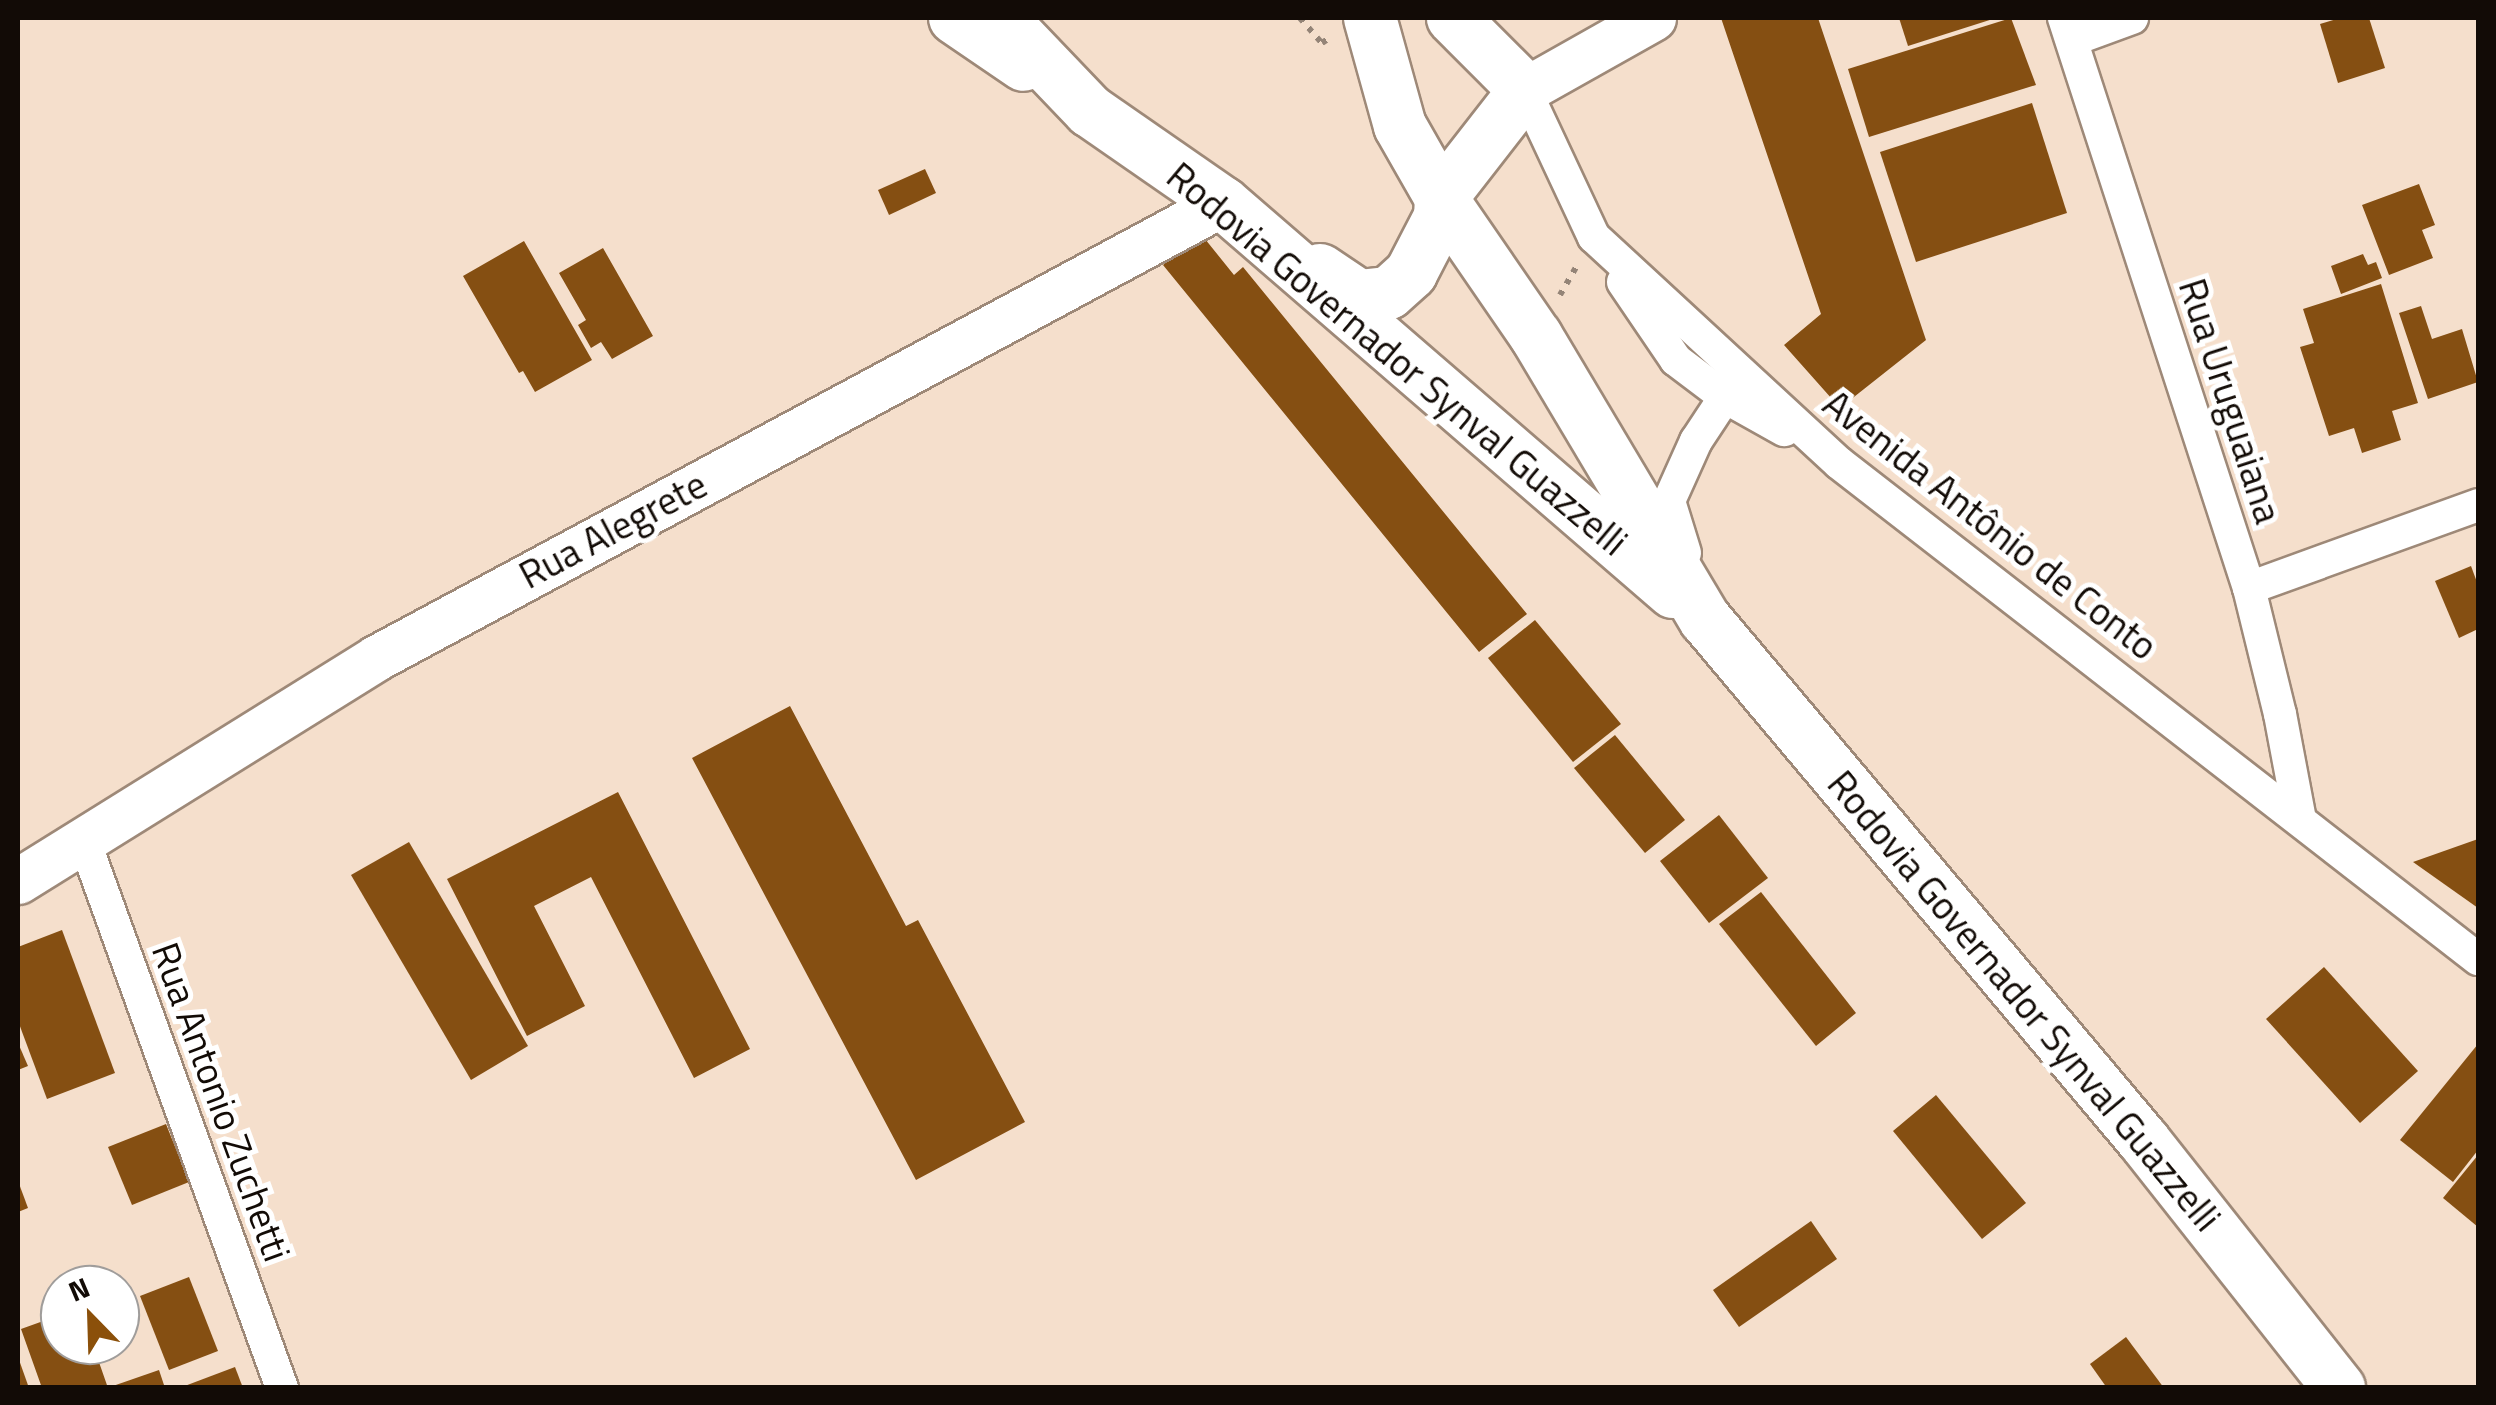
<!DOCTYPE html>
<meta charset="utf-8">
<style>
body{margin:0}
#map{position:relative;width:2496px;height:1405px;overflow:hidden;background:#f5dfcc;font-family:"Titillium Web",sans-serif}
div>[style]{position:absolute}
[style*='--x']{left:calc(var(--x)*1px);top:calc(var(--y)*1px);width:calc(var(--w)*1px);rotate:calc(var(--a)*1deg)}
.building>*{inset:0;background:#854f12}
.path>*{height:6px;margin-top:-3px;transform-origin:0;background:repeating-linear-gradient(90deg,#948477 0 5px,transparent 0 13px)}
.roads{filter:drop-shadow(2px 0 #9e8978) drop-shadow(-2px 0 #9e8978) drop-shadow(0 2px #9e8978) drop-shadow(0 -2px #9e8978)}
.street>*{height:32px;margin:-16px;padding:0 16px;transform-origin:16px;border-radius:16px;background:#fff}
.secondary>*{height:45px;margin:-22.5px;padding:0 22.5px;transform-origin:22.5px;border-radius:22.5px;background:#fff}
.primary>*{height:52px;margin:-26px;padding:0 26px;transform-origin:26px;border-radius:26px;background:#fff}
span{translate:-50% -50%;white-space:nowrap;text-align:center;line-height:1.15;-webkit-text-stroke:10px #fff;paint-order:stroke}
.street-label{font-size:38px;color:#120b06}
.frame{position:absolute;inset:0;border:20px solid #120b06;pointer-events:none}
.north{position:absolute;left:40px;top:1265px;width:100px;height:100px;box-sizing:border-box;background:#fff;border:2px solid #a09d9b;border-radius:50%;rotate:337deg;font-size:28px;font-weight:700;line-height:40px;text-align:center;color:#120b06}
.north::after{content:'';display:block;margin:auto;width:35px;height:45px;background:#8b500a;clip-path:polygon(50% 0,100% 100%,50% 72%,0 100%)}
</style>
<div id="map">
<div class="building">
<div style="clip-path:polygon(1721px 18px,1818px 18px,1926px 340px,1840px 408px,1784px 345px,1821px 314px)"></div>
<div style="clip-path:polygon(1899px 18px,1996px 18px,1908px 46px)"></div>
<div style="clip-path:polygon(2011px 18px,2036px 85px,1869px 137px,1848px 69px)"></div>
<div style="clip-path:polygon(2340px 18px,2369px 18px,2385px 68px,2338px 83px,2320px 24px)"></div>
<div style="clip-path:polygon(2032px 103px,2067px 213px,1916px 262px,1880px 152px)"></div>
<div style="clip-path:polygon(925px 169px,936px 193px,889px 215px,878px 190px)"></div>
<div style="clip-path:polygon(2419px 184px,2435px 225px,2422px 230px,2433px 258px,2389px 275px,2362px 205px)"></div>
<div style="clip-path:polygon(1201px 234px,1234px 275px,1243px 267px,1527px 614px,1479px 652px,1163px 265px)"></div>
<div style="clip-path:polygon(524px 241px,592px 360px,535px 392px,523px 371px,519px 373px,463px 276px)"></div>
<div style="clip-path:polygon(603px 248px,653px 336px,612px 359px,601px 342px,591px 348px,578px 325px,586px 320px,559px 273px)"></div>
<div style="clip-path:polygon(2363px 254px,2368px 265px,2376px 262px,2382px 278px,2341px 294px,2331px 266px)"></div>
<div style="clip-path:polygon(2381px 284px,2418px 403px,2392px 411px,2401px 440px,2362px 453px,2354px 428px,2329px 436px,2300px 347px,2314px 343px,2303px 309px)"></div>
<div style="clip-path:polygon(2421px 306px,2432px 339px,2462px 329px,2478px 382px,2428px 399px,2399px 313px)"></div>
<div style="clip-path:polygon(2471px 566px,2478px 585px,2478px 629px,2459px 638px,2435px 581px)"></div>
<div style="clip-path:polygon(1535px 620px,1621px 724px,1573px 762px,1488px 658px)"></div>
<div style="clip-path:polygon(790px 706px,906px 926px,918px 920px,1025px 1122px,916px 1180px,692px 758px)"></div>
<div style="clip-path:polygon(1615px 735px,1685px 820px,1645px 853px,1574px 768px)"></div>
<div style="clip-path:polygon(618px 792px,750px 1049px,694px 1078px,591px 877px,534px 906px,585px 1006px,527px 1036px,447px 879px)"></div>
<div style="clip-path:polygon(1719px 815px,1768px 878px,1709px 923px,1660px 861px)"></div>
<div style="clip-path:polygon(2478px 839px,2478px 908px,2413px 862px)"></div>
<div style="clip-path:polygon(409px 842px,528px 1046px,471px 1080px,351px 875px)"></div>
<div style="clip-path:polygon(1761px 892px,1856px 1013px,1816px 1046px,1719px 924px)"></div>
<div style="clip-path:polygon(62px 930px,115px 1073px,47px 1099px,18px 1021px,18px 947px)"></div>
<div style="clip-path:polygon(2324px 967px,2418px 1071px,2360px 1123px,2266px 1019px)"></div>
<div style="clip-path:polygon(18px 1043px,28px 1066px,18px 1070px)"></div>
<div style="clip-path:polygon(2478px 1044px,2478px 1150px,2453px 1182px,2400px 1140px)"></div>
<div style="clip-path:polygon(1936px 1095px,2026px 1203px,1982px 1239px,1893px 1131px)"></div>
<div style="clip-path:polygon(166px 1124px,189px 1182px,132px 1205px,108px 1147px)"></div>
<div style="clip-path:polygon(2478px 1155px,2478px 1227px,2443px 1198px)"></div>
<div style="clip-path:polygon(18px 1181px,28px 1208px,18px 1212px)"></div>
<div style="clip-path:polygon(1811px 1221px,1837px 1259px,1739px 1327px,1713px 1290px)"></div>
<div style="clip-path:polygon(189px 1277px,218px 1351px,169px 1370px,140px 1296px)"></div>
<div style="clip-path:polygon(60px 1315px,60px 1345px,93px 1345px,108px 1388px,42px 1388px,21px 1329px)"></div>
<div style="clip-path:polygon(2126px 1337px,2164px 1388px,2107px 1388px,2090px 1364px)"></div>
<div style="clip-path:polygon(18px 1357px,29px 1388px,18px 1388px)"></div>
<div style="clip-path:polygon(235px 1367px,243px 1388px,182px 1388px,182px 1387px)"></div>
<div style="clip-path:polygon(159px 1370px,165px 1388px,110px 1388px,110px 1387px)"></div>
</div>
<div class="path">
<div style="--x:1300;--y:18;--w:33;--a:49"></div>
<div style="--x:1322;--y:43;--w:11;--a:-34"></div>
<div style="--x:1560;--y:295;--w:32;--a:-60"></div>
</div>
<div class="roads">
<div class="street">
<div style="--x:2064;--y:18;--w:599;--a:72.02"></div>
<div style="--x:2249;--y:588;--w:130;--a:76.2"></div>
<div style="--x:2280;--y:714;--w:103;--a:79.3"></div>
<div style="--x:2072;--y:40;--w:64;--a:-20.1"></div>
<div style="--x:1525;--y:90;--w:162;--a:64.9"></div>
<div style="--x:1594;--y:237;--w:333;--a:42.7"></div>
<div style="--x:1839;--y:463;--w:809;--a:37.82"></div>
<div style="--x:1623;--y:282;--w:94;--a:55.8"></div>
<div style="--x:1676;--y:360;--w:61;--a:37.1"></div>
<div style="--x:1685;--y:553;--w:54;--a:-107.1"></div>
<div style="--x:1669;--y:501;--w:66;--a:-65.8"></div>
<div style="--x:1696;--y:441;--w:53;--a:-56.6"></div>
<div style="--x:1725;--y:397;--w:68;--a:29.2"></div>
<div style="--x:2249;--y:588;--w:244;--a:-19.9"></div>
<div style="--x:85;--y:843;--w:580;--a:70.13"></div>
</div>
<div class="secondary">
<div style="--x:1525;--y:90;--w:147;--a:-29.4"></div>
<div style="--x:18;--y:881;--w:422;--a:-31.9"></div>
<div style="--x:376;--y:658;--w:961;--a:-28.24"></div>
</div>
<div class="primary">
<div style="--x:955;--y:18;--w:83;--a:34.3"></div>
<div style="--x:1001;--y:18;--w:129;--a:46.3"></div>
<div style="--x:1090;--y:111;--w:162;--a:34.7"></div>
<div style="--x:1223;--y:203;--w:595;--a:40.84"></div>
<div style="--x:1370;--y:18;--w:112;--a:74.5"></div>
<div style="--x:1400;--y:126;--w:83;--a:60.3"></div>
<div style="--x:1441;--y:198;--w:168;--a:55.5"></div>
<div style="--x:1536;--y:336;--w:330;--a:59.2"></div>
<div style="--x:1705;--y:619;--w:682;--a:49.94"></div>
<div style="--x:2144;--y:1141;--w:315;--a:51.7"></div>
<div style="--x:1320;--y:270;--w:47;--a:33.7"></div>
<div style="--x:1359;--y:296;--w:30;--a:-6"></div>
<div style="--x:1389;--y:293;--w:30;--a:-42"></div>
<div style="--x:1411;--y:273;--w:63;--a:-62.6"></div>
<div style="--x:1440;--y:217;--w:19;--a:-87"></div>
<div style="--x:1441;--y:198;--w:137;--a:-52.1"></div>
<div style="--x:1525;--y:90;--w:102;--a:-135"></div>
</div>
</div>
<div class="street-label">
<span style="left:1397px;top:359px;rotate:40deg">Rodovia Governador Synval Guazzelli</span>
<span style="left:2230px;top:401px;rotate:72deg">Rua Uruguaiana</span>
<span style="left:1990px;top:525px;rotate:38deg">Avenida Antônio de Conto</span>
<span style="left:613px;top:530px;rotate:-28deg">Rua Alegrete</span>
<span style="left:2024px;top:1001px;rotate:50deg">Rodovia Governador Synval Guazzelli</span>
<span style="left:221px;top:1102px;rotate:70deg">Rua Antonio Zuchetti</span>
</div>
<div class="frame"></div>
<div class="north">N</div>
</div>
